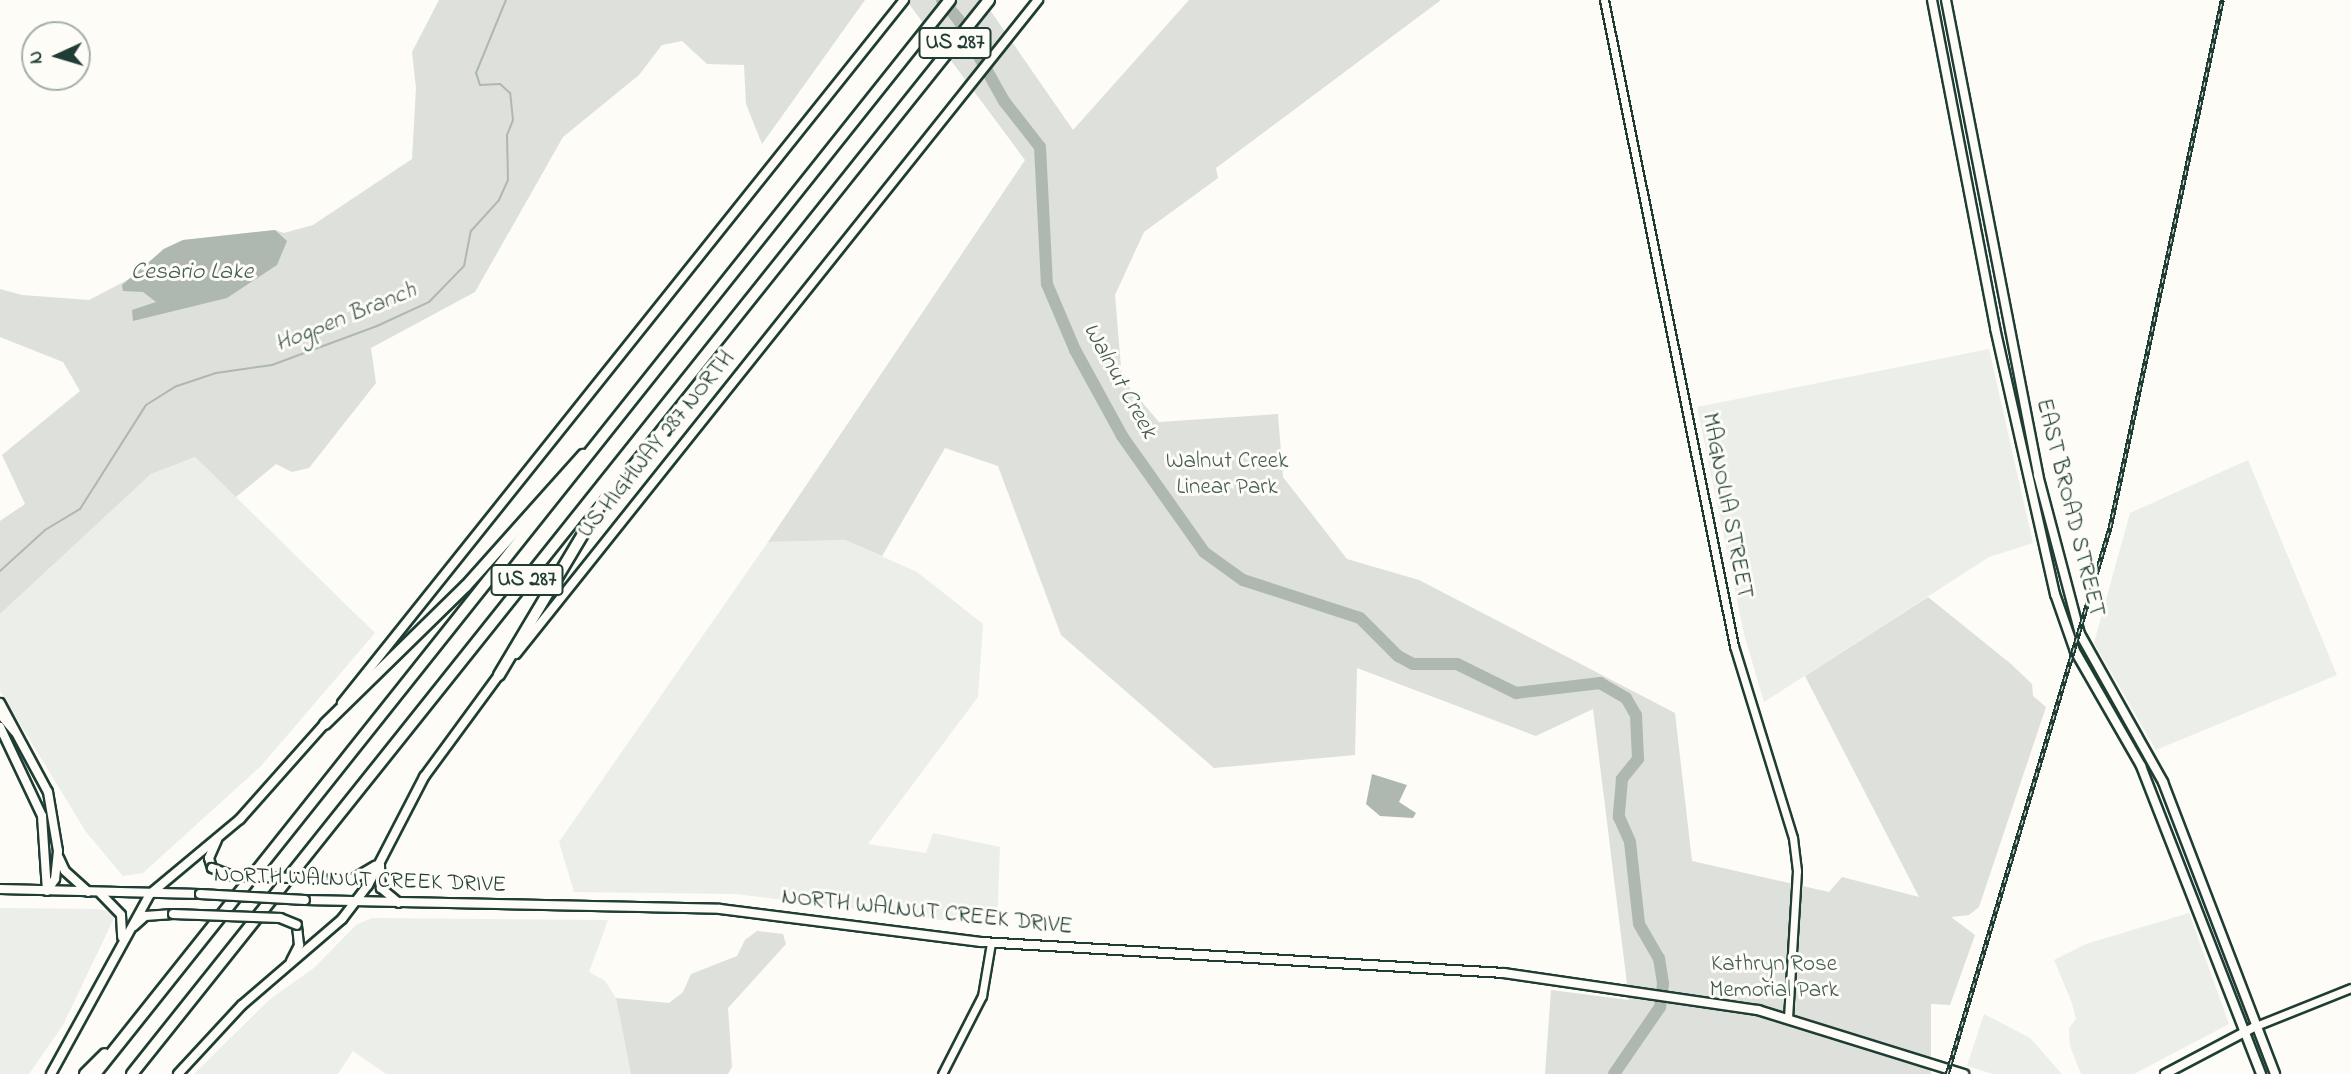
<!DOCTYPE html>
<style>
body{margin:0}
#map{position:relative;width:2351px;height:1074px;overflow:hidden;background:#fdfcf7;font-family:"Indie Flower",sans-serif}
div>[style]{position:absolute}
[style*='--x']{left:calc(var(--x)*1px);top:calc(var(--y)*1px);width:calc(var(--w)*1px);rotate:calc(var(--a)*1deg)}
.built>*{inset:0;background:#eceee9}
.green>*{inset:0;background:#dde0db}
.water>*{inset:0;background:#aeb8b1}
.stream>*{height:2px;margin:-1px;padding:0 1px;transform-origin:1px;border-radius:1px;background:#aeb8b1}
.river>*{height:12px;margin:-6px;padding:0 6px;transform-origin:6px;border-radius:6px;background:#aeb8b1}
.roads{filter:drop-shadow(2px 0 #1f3d34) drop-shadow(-2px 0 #1f3d34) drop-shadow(0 2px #1f3d34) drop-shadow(0 -2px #1f3d34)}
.tertiary>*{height:7px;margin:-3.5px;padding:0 3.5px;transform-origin:3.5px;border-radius:3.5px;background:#fdfcf7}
.secondary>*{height:8px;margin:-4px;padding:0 4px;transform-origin:4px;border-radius:4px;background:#fdfcf7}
.motorway>*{height:10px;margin:-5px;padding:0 5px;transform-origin:5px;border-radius:5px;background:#fdfcf7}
.rail>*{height:4.5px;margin-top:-2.25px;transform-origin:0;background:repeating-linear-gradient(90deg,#fdfcf7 0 5px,#1f3d34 0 10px);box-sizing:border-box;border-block:2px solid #1f3d34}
.bridges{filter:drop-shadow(2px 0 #1f3d34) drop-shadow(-2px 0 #1f3d34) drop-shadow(0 2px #1f3d34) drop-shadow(0 -2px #1f3d34)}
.secondary-bridge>*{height:8px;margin:-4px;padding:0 4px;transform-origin:4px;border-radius:4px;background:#fdfcf7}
span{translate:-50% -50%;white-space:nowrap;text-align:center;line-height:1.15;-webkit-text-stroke:6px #fdfcf7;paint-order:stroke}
.shield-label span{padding:2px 5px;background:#fdfcf7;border:2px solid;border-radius:5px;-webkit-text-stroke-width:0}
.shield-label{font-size:21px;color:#1f3d34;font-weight:700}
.street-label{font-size:23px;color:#1f3d34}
.park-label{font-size:23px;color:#455e55}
.water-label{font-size:24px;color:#435c53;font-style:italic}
.north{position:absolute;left:21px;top:21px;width:70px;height:70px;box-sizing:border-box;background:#fdfcf7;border:2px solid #a4b0a9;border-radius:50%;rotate:266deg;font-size:19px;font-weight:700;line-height:28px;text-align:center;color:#1f3d34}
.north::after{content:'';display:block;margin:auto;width:24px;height:32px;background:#1f3d34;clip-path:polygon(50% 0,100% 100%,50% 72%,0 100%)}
</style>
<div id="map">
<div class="built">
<div style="clip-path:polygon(1989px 349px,2033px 543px,1989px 557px,1764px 702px,1744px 634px,1697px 407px)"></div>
<div style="clip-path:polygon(195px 457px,375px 633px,261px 766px,143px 873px,123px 876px,86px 832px,0 691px,0 614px,151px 474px)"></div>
<div style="clip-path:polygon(2248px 460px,2337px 675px,2156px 750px,2094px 643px,2130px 513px)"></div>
<div style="clip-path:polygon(845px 540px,917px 572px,983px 624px,978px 697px,868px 844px,926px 853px,933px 833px,1000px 847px,997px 927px,736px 894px,574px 892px,559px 842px,768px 542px)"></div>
<div style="clip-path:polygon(0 908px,99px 909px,116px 914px,63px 1025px,29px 1074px,0 1074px)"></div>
<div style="clip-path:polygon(2189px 913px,2229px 1024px,2134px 1074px,2081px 1074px,2070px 1046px,2069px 1028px,2076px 1019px,2072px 1003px,2054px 960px,2086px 944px)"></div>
<div style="clip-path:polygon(373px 918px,608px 920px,589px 972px,605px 981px,616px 998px,631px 1074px,386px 1074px,353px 1051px,338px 1074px,194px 1074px,270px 999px,314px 968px,357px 924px)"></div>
<div style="clip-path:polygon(1984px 1014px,2030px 1038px,2062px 1074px,1993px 1074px,1967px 1066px)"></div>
</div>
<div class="green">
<div style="clip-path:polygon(439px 0,865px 0,762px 144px,746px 104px,744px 65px,707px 64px,682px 41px,662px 45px,639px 75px,563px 137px,475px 292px,371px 348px,376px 383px,309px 468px,292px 472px,276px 464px,236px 497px,195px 457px,151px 474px,0 614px,0 521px,25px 504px,2px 455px,80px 391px,63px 362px,0 337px,0 289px,22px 295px,89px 300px,137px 275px,163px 249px,183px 240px,275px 230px,284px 233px,313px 225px,412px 159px,416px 88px,412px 52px)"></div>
<div style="clip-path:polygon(906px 0,983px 0,1073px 130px,1189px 0,1441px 0,1216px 168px,1218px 178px,1144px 232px,1115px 295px,1122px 379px,1159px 422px,1278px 414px,1283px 477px,1347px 559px,1419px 580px,1675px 713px,1692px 861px,1829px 892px,1842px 877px,1919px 897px,1805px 676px,1928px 597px,2011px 664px,2032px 684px,2033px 696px,2046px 707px,1979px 907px,1969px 915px,1951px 917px,1975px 935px,1950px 1005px,1931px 1004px,1931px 1074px,1545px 1074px,1551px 990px,1629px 1000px,1593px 709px,1536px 736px,1357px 668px,1355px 755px,1214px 768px,1061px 635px,998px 466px,945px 448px,882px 556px,845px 540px,768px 542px,1025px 160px)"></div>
<div style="clip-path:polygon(757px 931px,783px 934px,786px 944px,728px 1008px,732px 1067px,728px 1074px,631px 1074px,616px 998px,669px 1003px,683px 992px,691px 974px,737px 956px,745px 940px)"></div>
</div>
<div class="water">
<div style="clip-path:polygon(275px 230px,287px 241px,277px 265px,227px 298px,133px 321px,132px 310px,156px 302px,143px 292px,123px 291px,122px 285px,164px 249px,183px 240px)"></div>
<div style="clip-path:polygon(1372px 774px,1407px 785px,1399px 802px,1416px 813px,1413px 818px,1380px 816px,1366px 804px)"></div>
</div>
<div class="stream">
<div style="--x:0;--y:571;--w:61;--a:-42.3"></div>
<div style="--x:45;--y:530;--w:41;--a:-31"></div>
<div style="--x:80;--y:509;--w:123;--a:-57.6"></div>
<div style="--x:146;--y:405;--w:36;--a:-32"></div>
<div style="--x:177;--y:386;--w:41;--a:-18.4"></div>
<div style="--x:216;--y:373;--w:57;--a:-8.1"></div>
<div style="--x:272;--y:365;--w:112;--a:-20.4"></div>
<div style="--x:377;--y:326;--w:57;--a:-24.8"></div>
<div style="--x:429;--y:302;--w:50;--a:-45.8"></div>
<div style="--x:464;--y:266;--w:36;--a:-79"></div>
<div style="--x:471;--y:231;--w:42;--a:-47.9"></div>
<div style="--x:499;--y:200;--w:22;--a:-66"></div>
<div style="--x:508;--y:180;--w:45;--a:-91.3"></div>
<div style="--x:507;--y:135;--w:16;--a:-68"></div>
<div style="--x:513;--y:120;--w:27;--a:-96"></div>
<div style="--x:510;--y:93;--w:13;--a:-138"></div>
<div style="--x:500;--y:84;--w:20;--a:177"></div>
<div style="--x:480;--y:85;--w:13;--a:-108"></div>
<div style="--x:476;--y:73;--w:79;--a:-67.7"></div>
</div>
<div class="river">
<div style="--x:942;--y:0;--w:25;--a:50"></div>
<div style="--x:958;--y:19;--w:94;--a:60.7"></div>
<div style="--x:1004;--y:101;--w:58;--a:52"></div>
<div style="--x:1040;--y:147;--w:137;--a:87.1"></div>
<div style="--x:1047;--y:284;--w:72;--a:67"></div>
<div style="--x:1075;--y:350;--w:98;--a:61.3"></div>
<div style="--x:1122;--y:436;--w:142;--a:54.7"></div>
<div style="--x:1204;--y:552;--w:48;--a:35.7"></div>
<div style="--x:1243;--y:580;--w:123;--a:18"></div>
<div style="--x:1360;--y:618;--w:54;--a:45"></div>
<div style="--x:1398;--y:656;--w:17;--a:28"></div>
<div style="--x:1413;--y:664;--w:44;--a:0"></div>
<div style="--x:1457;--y:664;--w:66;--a:26.2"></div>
<div style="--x:1516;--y:693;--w:85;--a:-6.8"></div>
<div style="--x:1600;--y:683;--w:30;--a:30"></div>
<div style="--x:1626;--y:698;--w:20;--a:60"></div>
<div style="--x:1636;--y:715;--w:44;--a:87.4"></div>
<div style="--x:1638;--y:759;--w:26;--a:129"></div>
<div style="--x:1622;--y:779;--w:38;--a:95"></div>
<div style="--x:1619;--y:817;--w:27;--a:66"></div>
<div style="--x:1630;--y:842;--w:82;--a:83.7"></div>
<div style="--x:1639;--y:924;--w:39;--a:60"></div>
<div style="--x:1659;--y:958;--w:26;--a:81"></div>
<div style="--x:1663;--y:984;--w:23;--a:97"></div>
<div style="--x:1660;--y:1007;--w:81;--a:124.5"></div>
</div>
<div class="roads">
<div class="tertiary">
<div style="--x:1604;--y:0;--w:659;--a:78.62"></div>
<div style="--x:1734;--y:646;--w:201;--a:72.9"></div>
<div style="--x:1793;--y:838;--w:33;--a:83"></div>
<div style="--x:1797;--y:871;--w:147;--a:93.5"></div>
<div style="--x:2256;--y:1026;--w:102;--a:-21.8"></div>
<div style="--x:942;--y:1074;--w:88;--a:-62.9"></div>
<div style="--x:982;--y:996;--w:54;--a:-80.4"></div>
</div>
<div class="secondary">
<div style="--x:1932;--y:0;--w:334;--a:79.1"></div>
<div style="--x:1995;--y:328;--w:273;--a:77.3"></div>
<div style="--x:2055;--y:594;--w:60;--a:70.7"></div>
<div style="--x:2075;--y:651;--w:133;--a:60.1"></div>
<div style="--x:2141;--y:766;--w:331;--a:68.7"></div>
<div style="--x:1946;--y:0;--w:484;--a:79"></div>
<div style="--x:2038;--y:475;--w:164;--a:75.2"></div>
<div style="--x:2080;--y:634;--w:170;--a:60.7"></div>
<div style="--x:2163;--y:782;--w:313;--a:69"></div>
<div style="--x:516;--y:654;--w:837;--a:-51.4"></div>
<div style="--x:0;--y:703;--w:101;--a:61.7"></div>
<div style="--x:48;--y:792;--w:60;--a:80.4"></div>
<div style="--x:58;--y:851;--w:28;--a:96"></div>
<div style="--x:55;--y:879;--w:14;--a:124"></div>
<div style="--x:342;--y:703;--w:900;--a:-51.36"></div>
<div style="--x:0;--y:714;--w:23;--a:50"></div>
<div style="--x:0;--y:727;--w:98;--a:64.7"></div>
<div style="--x:42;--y:816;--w:75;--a:86.2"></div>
<div style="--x:59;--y:858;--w:14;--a:65"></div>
<div style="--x:65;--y:871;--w:31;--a:42"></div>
<div style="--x:380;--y:865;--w:23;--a:88"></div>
<div style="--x:381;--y:888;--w:23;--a:40"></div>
<div style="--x:212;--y:868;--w:10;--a:-107"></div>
<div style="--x:209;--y:858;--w:20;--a:-66"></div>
<div style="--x:323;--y:879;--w:30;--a:0"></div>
<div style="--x:353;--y:879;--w:26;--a:-31"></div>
<div style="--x:0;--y:889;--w:200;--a:1.4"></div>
<div style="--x:100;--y:893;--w:30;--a:46"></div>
<div style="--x:121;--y:915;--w:22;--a:87"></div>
<div style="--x:305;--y:900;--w:415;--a:1.2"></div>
<div style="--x:720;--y:909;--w:263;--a:7.2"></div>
<div style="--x:981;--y:942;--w:524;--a:3.39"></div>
<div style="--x:1504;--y:973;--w:257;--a:8.3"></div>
<div style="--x:1758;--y:1010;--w:216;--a:17.3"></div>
<div style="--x:134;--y:926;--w:15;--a:-42"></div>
<div style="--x:145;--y:916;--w:28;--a:-4"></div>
<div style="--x:291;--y:961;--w:18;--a:-63"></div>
<div style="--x:299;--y:945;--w:20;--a:-96"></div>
<div style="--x:51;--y:1074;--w:205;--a:-61.2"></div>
<div style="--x:150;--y:894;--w:117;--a:-39.8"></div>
<div style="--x:240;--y:819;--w:131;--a:-48.4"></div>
<div style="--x:178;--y:1074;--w:94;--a:-47.2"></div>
<div style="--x:242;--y:1005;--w:132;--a:-40.7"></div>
<div style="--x:342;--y:919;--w:43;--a:-52.6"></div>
<div style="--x:368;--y:885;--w:122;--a:-62.6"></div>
<div style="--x:424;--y:777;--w:130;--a:-53.7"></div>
<div style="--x:2165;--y:1074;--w:103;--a:-27.8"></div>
</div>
<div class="motorway">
<div style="--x:499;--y:675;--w:236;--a:-59.2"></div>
<div style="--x:325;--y:724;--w:197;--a:-44.4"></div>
<div style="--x:466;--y:586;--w:176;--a:-48.2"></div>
<div style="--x:85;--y:1074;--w:28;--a:-45"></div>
<div style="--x:95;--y:1074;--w:1373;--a:-51.48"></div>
<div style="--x:132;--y:1074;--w:1374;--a:-51.41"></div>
</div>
</div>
<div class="rail">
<div style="--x:1947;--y:1074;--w:571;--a:-73.41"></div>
<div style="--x:2110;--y:527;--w:539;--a:-78"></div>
</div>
<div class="bridges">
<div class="secondary-bridge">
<div style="--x:212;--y:868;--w:22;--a:21"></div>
<div style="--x:233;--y:876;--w:90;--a:1.9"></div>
<div style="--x:200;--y:894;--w:105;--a:3.3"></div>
<div style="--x:173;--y:914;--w:107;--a:2.1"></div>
<div style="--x:280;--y:918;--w:18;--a:22"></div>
</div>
</div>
<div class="shield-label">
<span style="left:955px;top:43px">US 287</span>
<span style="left:527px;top:580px">US 287</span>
</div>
<div class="street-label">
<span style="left:657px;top:445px;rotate:-51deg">US HIGHWAY 287 NORTH</span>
<span style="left:1726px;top:506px;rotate:79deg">MAGNOLIA STREET</span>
<span style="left:2069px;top:508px;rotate:76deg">EAST BROAD STREET</span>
<span style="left:360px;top:881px;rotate:2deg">NORTH WALNUT CREEK DRIVE</span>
<span style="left:927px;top:913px;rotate:6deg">NORTH WALNUT CREEK DRIVE</span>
</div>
<div class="park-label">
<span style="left:1227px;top:475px">Walnut Creek<br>Linear Park</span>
<span style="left:1774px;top:978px">Kathryn Rose<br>Memorial Park</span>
</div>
<div class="water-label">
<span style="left:192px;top:273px">Cesario Lake</span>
<span style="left:346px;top:318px;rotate:-22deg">Hogpen Branch</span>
<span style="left:1119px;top:381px;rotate:61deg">Walnut Creek</span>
</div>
<div class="north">N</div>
</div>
